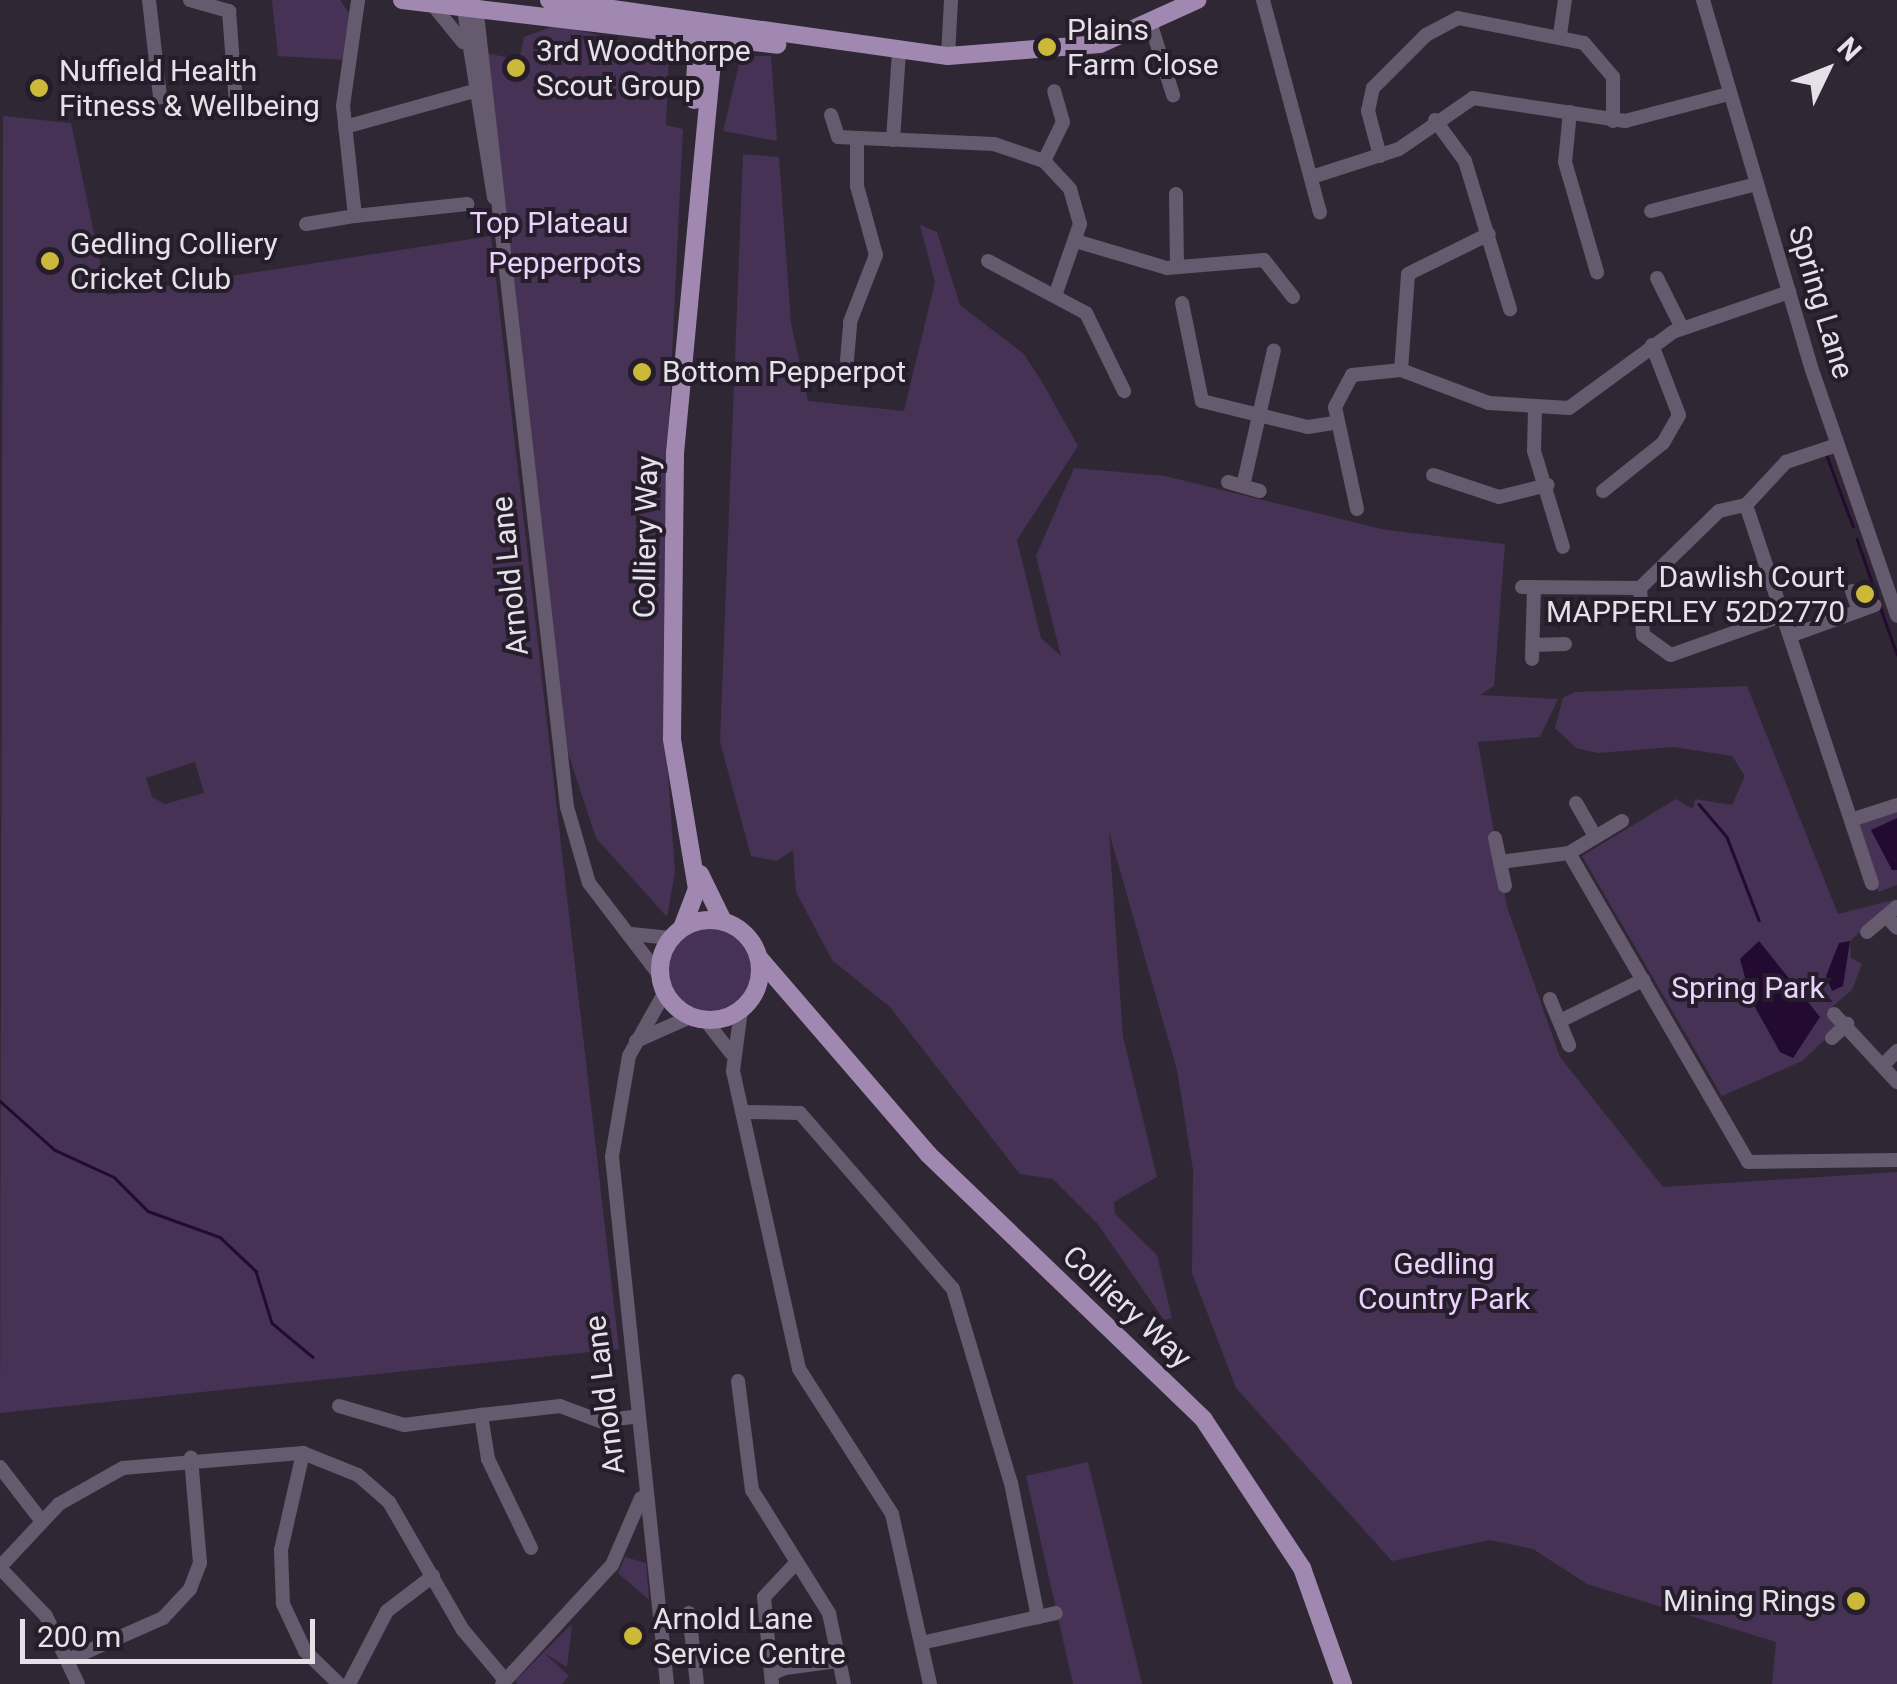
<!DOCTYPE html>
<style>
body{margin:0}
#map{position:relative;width:1897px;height:1684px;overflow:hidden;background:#2f2834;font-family:Roboto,sans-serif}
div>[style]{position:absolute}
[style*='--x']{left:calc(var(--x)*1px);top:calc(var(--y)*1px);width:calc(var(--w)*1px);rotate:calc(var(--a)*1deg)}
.green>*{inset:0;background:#463254}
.round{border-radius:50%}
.water>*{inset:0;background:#230a31}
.stream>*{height:2.5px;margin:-1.25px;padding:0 1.25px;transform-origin:1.25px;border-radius:1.25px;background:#230a31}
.minor>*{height:14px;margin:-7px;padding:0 7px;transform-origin:7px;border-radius:7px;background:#665a6e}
.major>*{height:18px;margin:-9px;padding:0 9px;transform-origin:9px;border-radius:9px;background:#a088b1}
.major>.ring{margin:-9px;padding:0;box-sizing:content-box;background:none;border:18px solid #a088b1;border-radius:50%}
.dots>*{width:28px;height:28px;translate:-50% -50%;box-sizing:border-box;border:5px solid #251e2a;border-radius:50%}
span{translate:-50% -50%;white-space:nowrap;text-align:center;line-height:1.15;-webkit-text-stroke:8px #251e2a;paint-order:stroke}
.poi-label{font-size:30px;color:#e6e1e9}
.left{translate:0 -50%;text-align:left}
.right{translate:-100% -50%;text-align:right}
.park-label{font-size:30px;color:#ebd2fe}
.street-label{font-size:30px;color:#e6e1e9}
.north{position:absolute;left:1777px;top:20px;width:100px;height:100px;-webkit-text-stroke:8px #251e2a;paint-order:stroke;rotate:47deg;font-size:28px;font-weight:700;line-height:40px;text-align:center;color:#e6e1e9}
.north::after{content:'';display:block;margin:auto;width:35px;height:45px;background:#e6e1e9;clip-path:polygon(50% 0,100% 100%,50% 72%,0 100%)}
.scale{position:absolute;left:20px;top:1619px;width:295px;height:45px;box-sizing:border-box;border:5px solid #e6e1e9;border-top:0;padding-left:12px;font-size:30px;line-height:35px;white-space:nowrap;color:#e6e1e9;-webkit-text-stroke:8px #251e2a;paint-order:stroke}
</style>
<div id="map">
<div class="green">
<div style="clip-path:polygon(272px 0,340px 0,349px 13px,346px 60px,278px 56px)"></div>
<div style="clip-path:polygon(557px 25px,669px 53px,666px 125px,683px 129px,667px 459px,664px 718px,675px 872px,667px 917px,596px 838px,565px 744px,486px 53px,519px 60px,524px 37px)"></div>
<div style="clip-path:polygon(741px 56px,771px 56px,777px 141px,723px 131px)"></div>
<div style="clip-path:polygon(evenodd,3px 116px,71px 123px,107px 295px,491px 236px,619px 1349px,0 1413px,3px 116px,195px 762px,204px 793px,165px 804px,152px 797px,146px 778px,195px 762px)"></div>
<div style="clip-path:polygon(743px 154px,779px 157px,791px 323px,808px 401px,904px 411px,935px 282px,920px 225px,937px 232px,960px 305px,1024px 354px,1042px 382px,1078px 446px,1017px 540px,1041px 638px,1061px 656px,1036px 556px,1074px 468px,1165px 476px,1386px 530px,1505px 544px,1494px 686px,1480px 695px,1558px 699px,1540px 737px,1478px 742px,1507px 907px,1560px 1057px,1663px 1187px,1897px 1172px,1897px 1684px,1772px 1684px,1776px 1642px,1587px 1584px,1533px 1549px,1489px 1540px,1392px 1561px,1236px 1388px,1192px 1273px,1193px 1170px,1177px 1070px,1109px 832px,1123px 1037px,1157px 1177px,1114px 1202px,1115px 1214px,1157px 1255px,1172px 1318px,1164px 1320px,1097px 1223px,1053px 1179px,1020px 1174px,890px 1007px,832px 960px,796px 892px,793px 850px,777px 861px,751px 856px,720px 742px)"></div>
<div style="clip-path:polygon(1747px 686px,1838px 914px,1897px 899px,1850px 941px,1851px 958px,1862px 964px,1852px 990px,1826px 1012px,1836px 1024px,1829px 1036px,1802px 1061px,1722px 1096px,1582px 856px,1676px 799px,1693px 809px,1695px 799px,1732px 805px,1745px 776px,1732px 756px,1674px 747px,1598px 753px,1576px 748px,1555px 728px,1563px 698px,1575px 692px)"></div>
<div style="clip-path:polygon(1897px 807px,1897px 885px,1878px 892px,1859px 823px)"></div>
<div class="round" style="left:666px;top:926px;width:88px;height:88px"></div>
<div style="clip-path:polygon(1088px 1462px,1142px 1684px,1073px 1684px,1026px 1476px)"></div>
<div style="clip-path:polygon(625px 1557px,646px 1563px,649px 1600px,618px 1573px)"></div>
<div style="clip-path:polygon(572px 1624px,567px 1667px,544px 1653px,569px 1676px,562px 1684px,517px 1684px,516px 1680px)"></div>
</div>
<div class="water">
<div style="clip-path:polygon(1897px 818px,1897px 870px,1892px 870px,1871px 830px)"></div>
<div style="clip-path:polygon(1759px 941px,1820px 1017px,1793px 1058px,1780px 1052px,1751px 1000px,1740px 959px)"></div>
<div style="clip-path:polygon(1850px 941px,1843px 986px,1832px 991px,1826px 976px,1839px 943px)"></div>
</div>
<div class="stream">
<div style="--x:1827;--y:456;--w:75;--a:69.6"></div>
<div style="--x:1857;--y:539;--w:64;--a:70.7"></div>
<div style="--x:1880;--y:606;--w:51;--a:70.5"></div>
<div style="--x:1699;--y:804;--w:43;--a:49.7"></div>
<div style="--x:1727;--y:837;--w:89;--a:68.9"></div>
<div style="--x:0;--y:1101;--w:74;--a:41.7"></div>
<div style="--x:55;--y:1150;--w:65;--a:24.6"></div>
<div style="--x:114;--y:1177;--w:48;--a:45"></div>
<div style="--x:148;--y:1211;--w:77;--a:19.9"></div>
<div style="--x:220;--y:1237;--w:50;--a:43.4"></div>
<div style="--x:256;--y:1271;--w:54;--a:72.9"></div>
<div style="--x:272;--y:1323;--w:53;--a:39.7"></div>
</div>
<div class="minor">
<div style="--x:149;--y:0;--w:98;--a:83.5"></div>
<div style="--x:190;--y:0;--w:41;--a:15.8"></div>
<div style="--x:229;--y:11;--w:94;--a:85.7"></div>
<div style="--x:1263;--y:0;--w:220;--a:75"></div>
<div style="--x:1703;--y:0;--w:386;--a:73.6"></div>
<div style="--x:1812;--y:370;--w:260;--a:70.9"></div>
<div style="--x:463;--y:4;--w:196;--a:80.9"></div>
<div style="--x:433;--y:5;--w:48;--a:51"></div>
<div style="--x:476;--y:5;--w:807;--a:83.53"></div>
<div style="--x:567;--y:807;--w:79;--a:73.9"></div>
<div style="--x:589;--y:883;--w:117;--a:52.6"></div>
<div style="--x:1150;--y:22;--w:77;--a:72.5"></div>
<div style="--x:1560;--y:35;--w:35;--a:-82"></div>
<div style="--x:948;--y:56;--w:56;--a:-86.9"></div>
<div style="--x:1570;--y:112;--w:50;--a:95.7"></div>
<div style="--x:1565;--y:162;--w:115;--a:73.8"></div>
<div style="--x:831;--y:115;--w:23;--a:72"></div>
<div style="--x:1435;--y:120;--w:51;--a:53.8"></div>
<div style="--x:1465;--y:161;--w:155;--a:73.1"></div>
<div style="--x:345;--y:127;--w:134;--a:-15.6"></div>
<div style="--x:838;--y:137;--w:156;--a:2.6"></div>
<div style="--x:994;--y:144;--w:53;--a:18.8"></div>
<div style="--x:1044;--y:161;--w:38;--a:47"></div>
<div style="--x:1070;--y:189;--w:36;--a:74"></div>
<div style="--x:1080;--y:224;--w:73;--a:109.2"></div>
<div style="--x:893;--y:140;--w:87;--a:-86.1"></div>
<div style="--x:1380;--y:156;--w:47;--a:-104.9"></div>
<div style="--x:1368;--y:111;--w:24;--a:-78"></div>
<div style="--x:1373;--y:88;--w:75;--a:-45"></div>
<div style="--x:1426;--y:35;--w:36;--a:-28"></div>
<div style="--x:1458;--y:18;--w:128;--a:11.2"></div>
<div style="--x:1584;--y:43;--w:45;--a:49.5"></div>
<div style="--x:1613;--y:77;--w:44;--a:90"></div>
<div style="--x:1044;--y:161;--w:43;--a:-64"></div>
<div style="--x:1063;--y:122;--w:32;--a:-106"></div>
<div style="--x:1318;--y:175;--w:85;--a:-17.8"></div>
<div style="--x:1399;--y:149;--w:90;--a:-34.6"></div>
<div style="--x:1473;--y:98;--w:154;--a:8.6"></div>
<div style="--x:1625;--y:121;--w:107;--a:-14.6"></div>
<div style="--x:1176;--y:194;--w:70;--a:89.2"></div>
<div style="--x:1651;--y:211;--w:109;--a:-14.3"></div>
<div style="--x:355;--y:216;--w:113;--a:-6.1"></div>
<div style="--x:306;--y:224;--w:50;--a:-9.3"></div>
<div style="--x:355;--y:216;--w:111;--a:-96.2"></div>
<div style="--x:343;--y:106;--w:107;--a:-81.9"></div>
<div style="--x:1079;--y:242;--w:92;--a:16.5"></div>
<div style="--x:1167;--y:268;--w:97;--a:-4.7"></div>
<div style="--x:1264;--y:260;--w:47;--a:51.9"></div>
<div style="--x:988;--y:261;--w:111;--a:28"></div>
<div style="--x:1086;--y:313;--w:87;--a:64"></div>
<div style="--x:1657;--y:278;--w:56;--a:63.4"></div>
<div style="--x:1182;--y:303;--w:100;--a:78.5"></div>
<div style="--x:1202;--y:401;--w:109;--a:13.8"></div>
<div style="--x:1308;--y:427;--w:30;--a:-9"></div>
<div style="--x:847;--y:360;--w:38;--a:-85"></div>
<div style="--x:850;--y:322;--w:72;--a:-68.8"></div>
<div style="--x:876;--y:255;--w:72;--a:-105.4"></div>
<div style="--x:857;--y:186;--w:48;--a:-90"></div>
<div style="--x:1401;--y:370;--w:96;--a:-85.8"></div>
<div style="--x:1408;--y:274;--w:90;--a:-26.3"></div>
<div style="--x:1535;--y:409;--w:42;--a:91.4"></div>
<div style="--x:1534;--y:451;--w:100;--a:73.2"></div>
<div style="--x:1433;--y:475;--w:70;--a:18.4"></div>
<div style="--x:1499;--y:497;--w:50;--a:-13.8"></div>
<div style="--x:1228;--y:482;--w:33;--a:16"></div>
<div style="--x:1243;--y:486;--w:139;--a:-77.2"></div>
<div style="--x:1603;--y:491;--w:77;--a:-38.7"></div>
<div style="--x:1663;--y:443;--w:32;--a:-60"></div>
<div style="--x:1679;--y:415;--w:75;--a:-111.1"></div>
<div style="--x:1746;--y:505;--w:399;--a:71.6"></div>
<div style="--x:1357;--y:509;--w:104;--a:-102.2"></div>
<div style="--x:1335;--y:407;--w:36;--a:-62"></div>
<div style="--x:1352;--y:375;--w:49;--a:-5.8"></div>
<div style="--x:1401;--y:370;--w:94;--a:20.6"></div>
<div style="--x:1489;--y:403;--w:80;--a:3.6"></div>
<div style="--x:1569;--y:408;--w:129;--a:-36.2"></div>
<div style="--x:1673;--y:332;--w:123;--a:-19"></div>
<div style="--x:1522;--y:587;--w:118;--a:0.5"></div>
<div style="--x:1640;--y:588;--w:110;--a:-44.3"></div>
<div style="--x:1719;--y:511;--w:28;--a:-13"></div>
<div style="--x:1746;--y:505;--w:59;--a:-47.1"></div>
<div style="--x:1786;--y:462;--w:54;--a:-18.4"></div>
<div style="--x:1640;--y:588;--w:47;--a:86.3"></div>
<div style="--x:1643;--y:635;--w:34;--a:36"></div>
<div style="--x:1671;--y:655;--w:120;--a:-19.5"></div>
<div style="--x:1852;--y:591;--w:21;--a:71"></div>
<div style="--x:1790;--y:636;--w:90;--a:-20"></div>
<div style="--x:1533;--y:645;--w:32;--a:-2"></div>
<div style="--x:1532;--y:659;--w:72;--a:-88.4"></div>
<div style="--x:1576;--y:803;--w:38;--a:60"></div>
<div style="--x:1851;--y:820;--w:48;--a:-18.1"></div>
<div style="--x:1495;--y:838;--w:49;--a:78.2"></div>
<div style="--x:1569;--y:853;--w:357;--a:59.9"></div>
<div style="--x:1748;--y:1162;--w:149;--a:-0.8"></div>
<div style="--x:1500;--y:862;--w:70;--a:-7.4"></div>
<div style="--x:1569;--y:853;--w:62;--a:-31.1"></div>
<div style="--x:1886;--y:916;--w:16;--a:47"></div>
<div style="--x:1867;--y:932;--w:39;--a:-40"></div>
<div style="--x:631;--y:934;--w:40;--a:5.7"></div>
<div style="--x:665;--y:992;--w:73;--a:119.4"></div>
<div style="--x:629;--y:1056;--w:102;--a:99.6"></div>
<div style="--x:612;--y:1157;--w:530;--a:84.04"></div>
<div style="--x:1550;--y:999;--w:50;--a:67.6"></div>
<div style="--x:741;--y:1010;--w:62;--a:97.5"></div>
<div style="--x:733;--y:1071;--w:305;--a:77.5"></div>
<div style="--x:799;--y:1369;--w:172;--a:57.3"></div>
<div style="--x:892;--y:1514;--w:174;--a:77.4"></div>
<div style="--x:1834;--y:1014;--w:93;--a:47.2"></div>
<div style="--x:706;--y:1021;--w:41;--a:52"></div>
<div style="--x:1560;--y:1021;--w:93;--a:-26.3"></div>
<div style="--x:1832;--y:1038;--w:21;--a:-43"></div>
<div style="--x:636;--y:1041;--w:59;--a:-24"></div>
<div style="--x:1886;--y:1062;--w:16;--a:-45"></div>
<div style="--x:743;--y:1112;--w:57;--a:1"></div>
<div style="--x:800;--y:1113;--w:233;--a:49"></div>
<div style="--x:953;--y:1289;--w:202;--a:73.4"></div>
<div style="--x:1011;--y:1483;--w:137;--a:78.6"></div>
<div style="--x:738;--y:1381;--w:110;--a:82.7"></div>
<div style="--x:752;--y:1490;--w:145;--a:58"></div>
<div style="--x:829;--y:1613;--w:73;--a:78.1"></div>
<div style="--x:339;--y:1406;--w:68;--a:16.3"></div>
<div style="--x:404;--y:1425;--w:78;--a:-7.4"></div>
<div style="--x:303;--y:1453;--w:99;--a:102.8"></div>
<div style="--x:281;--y:1550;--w:54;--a:87.9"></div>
<div style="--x:283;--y:1604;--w:52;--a:64.9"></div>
<div style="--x:305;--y:1651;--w:47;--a:44.1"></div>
<div style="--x:0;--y:1467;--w:66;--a:52.4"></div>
<div style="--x:531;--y:1548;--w:99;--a:-115.8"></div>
<div style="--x:488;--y:1459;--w:45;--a:-99"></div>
<div style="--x:481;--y:1415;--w:80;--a:-6.5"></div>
<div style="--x:560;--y:1406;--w:43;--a:20.6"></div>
<div style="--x:600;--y:1421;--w:35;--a:-7"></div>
<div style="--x:0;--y:1567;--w:86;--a:-46.9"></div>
<div style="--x:59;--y:1504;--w:73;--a:-29.4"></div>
<div style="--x:123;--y:1468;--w:181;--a:-4.8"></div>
<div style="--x:303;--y:1453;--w:59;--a:21.8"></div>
<div style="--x:358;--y:1475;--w:41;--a:41.1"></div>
<div style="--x:389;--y:1502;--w:148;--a:60"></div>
<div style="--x:463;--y:1630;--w:65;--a:50"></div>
<div style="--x:0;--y:1568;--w:66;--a:46.2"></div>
<div style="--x:46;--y:1616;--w:75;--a:64.8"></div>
<div style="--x:689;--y:1613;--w:71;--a:83.6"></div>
<div style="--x:921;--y:1643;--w:138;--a:-12.5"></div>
<div style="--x:70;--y:1659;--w:102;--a:-23.8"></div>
<div style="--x:163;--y:1618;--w:40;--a:-47"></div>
<div style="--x:190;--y:1589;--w:28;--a:-69"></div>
<div style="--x:200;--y:1563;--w:106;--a:-94.9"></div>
<div style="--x:771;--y:1674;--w:77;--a:-95.2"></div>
<div style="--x:764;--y:1597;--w:48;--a:-46.7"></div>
<div style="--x:349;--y:1684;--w:82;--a:-62.5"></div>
<div style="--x:387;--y:1611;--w:58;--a:-37.3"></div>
<div style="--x:502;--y:1684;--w:162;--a:-47.3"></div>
<div style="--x:612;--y:1565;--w:73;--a:-66.6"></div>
<div style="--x:772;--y:1684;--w:10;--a:-96"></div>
<div style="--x:771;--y:1674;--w:15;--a:-23"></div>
<div style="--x:785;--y:1668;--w:53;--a:-7.5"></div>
</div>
<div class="major">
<div style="--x:402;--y:0;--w:378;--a:6.8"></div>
<div style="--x:549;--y:0;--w:403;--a:8"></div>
<div style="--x:948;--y:56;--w:152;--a:-4.5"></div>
<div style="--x:1100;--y:44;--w:107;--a:-24.4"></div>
<div style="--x:694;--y:100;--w:69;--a:-86.7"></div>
<div style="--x:700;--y:874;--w:52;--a:63.9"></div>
<div class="ring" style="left:660px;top:920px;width:82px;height:82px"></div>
<div style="--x:682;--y:928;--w:42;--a:-69"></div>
<div style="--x:697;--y:889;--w:152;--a:-99.5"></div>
<div style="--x:672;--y:739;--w:286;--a:-89.4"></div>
<div style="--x:675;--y:453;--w:429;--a:-84.6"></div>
<div style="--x:759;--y:958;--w:259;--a:49.2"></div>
<div style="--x:928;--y:1154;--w:383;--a:43.9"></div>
<div style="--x:1204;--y:1420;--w:178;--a:56.5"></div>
<div style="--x:1302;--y:1568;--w:123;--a:70.5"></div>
</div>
<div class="dots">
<div style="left:1047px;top:47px;background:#ccb939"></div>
<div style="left:516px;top:68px;background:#ccb939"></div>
<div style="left:39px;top:88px;background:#ccb939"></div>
<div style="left:50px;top:261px;background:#ccb939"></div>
<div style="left:642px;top:372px;background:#ccb939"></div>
<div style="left:1865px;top:594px;background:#ccb939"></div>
<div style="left:1856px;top:1601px;background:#ccb939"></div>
<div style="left:633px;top:1636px;background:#ccb939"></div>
</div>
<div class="poi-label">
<span class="left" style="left:1067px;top:47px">Plains<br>Farm Close</span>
<span class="left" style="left:536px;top:68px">3rd Woodthorpe<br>Scout Group</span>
<span class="left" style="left:59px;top:88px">Nuffield Health<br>Fitness &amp; Wellbeing</span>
<span class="left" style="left:70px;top:261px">Gedling Colliery<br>Cricket Club</span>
<span class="left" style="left:662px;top:372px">Bottom Pepperpot</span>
<span class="right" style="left:1845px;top:594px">Dawlish Court<br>MAPPERLEY 52D2770</span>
<span class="right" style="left:1836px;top:1601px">Mining Rings</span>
<span class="left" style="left:653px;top:1636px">Arnold Lane<br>Service Centre</span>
</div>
<div class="park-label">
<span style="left:549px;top:223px">Top Plateau</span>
<span style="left:565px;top:263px">Pepperpots</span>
<span style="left:1748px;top:988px">Spring Park</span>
<span style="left:1444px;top:1281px">Gedling<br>Country Park</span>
</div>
<div class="street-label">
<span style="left:1821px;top:302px;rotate:73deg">Spring Lane</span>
<span style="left:646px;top:537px;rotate:-89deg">Colliery Way</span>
<span style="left:510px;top:576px;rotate:-96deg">Arnold Lane</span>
<span style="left:1127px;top:1307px;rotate:43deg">Colliery Way</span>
<span style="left:605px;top:1395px;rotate:-97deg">Arnold Lane</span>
</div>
<div class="north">N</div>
<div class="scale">200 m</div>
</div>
